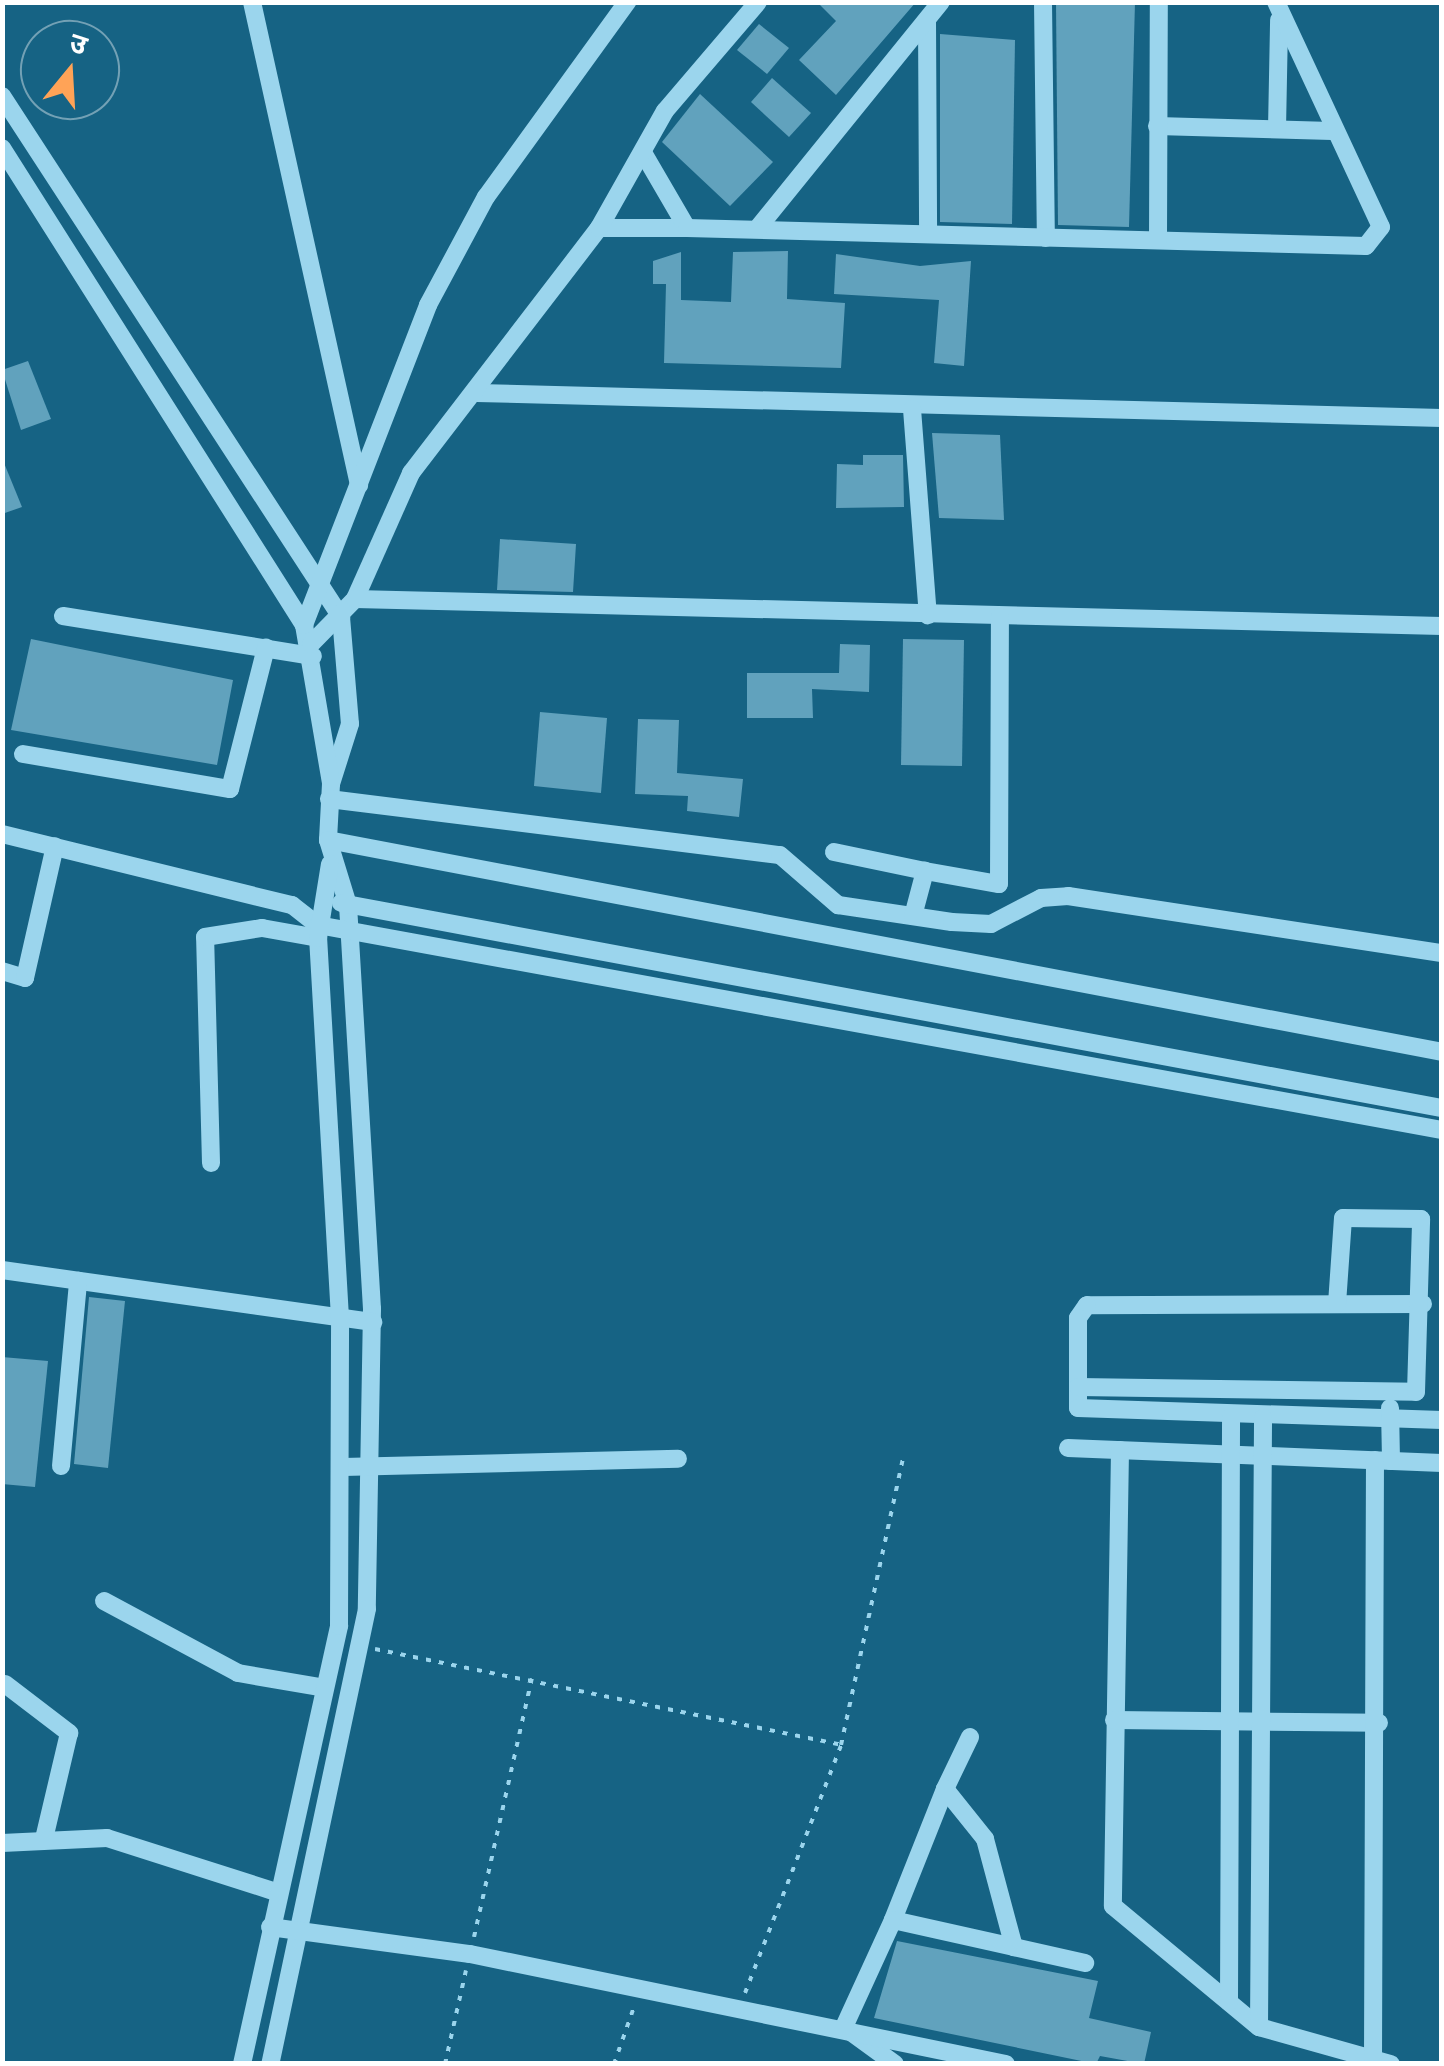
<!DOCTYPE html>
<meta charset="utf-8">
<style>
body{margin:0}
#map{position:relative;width:1444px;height:2066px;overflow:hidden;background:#166384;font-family:Mulish,"Noto Sans Devanagari",sans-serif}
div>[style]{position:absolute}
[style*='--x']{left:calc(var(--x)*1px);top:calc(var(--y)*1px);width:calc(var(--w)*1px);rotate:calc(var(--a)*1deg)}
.building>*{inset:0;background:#61a2bd}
.path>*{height:4px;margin-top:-2px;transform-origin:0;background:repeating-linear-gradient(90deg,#9bd5ed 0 5px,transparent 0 13px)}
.minor>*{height:18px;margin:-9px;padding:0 9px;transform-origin:9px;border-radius:9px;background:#9bd5ed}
span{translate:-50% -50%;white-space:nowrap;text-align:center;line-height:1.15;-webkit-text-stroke:10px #166384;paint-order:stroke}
.frame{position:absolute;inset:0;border:5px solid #fff;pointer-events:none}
.north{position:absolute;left:20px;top:20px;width:100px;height:100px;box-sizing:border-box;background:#166384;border:2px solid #73a1b5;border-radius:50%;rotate:18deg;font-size:28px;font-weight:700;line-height:40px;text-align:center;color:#fff}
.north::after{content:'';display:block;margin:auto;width:35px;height:45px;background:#ffa357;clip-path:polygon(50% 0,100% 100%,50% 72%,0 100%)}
</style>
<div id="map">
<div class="building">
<div style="clip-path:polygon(817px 2px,916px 2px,836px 95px,799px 60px,836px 21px)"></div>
<div style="clip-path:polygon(1056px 2px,1135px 2px,1129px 227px,1058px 225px)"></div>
<div style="clip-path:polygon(759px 24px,789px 48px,767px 74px,737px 50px)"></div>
<div style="clip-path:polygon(940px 34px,1015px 40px,1012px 224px,940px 222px)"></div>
<div style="clip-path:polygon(772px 78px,811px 113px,789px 137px,751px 102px)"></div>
<div style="clip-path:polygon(700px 94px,773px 162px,730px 206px,662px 142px)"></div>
<div style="clip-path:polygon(788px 251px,787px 299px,845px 303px,841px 368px,664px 363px,666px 284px,653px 284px,653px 261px,681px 252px,681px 300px,731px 302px,733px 252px)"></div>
<div style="clip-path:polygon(836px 254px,920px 266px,971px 261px,964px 366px,934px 363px,939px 300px,834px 294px)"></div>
<div style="clip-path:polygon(28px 361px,51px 419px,21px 430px,2px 370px)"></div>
<div style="clip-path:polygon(932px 433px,1000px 435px,1004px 520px,939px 518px)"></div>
<div style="clip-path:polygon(863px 455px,903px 455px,904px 507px,836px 508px,837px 464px,863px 465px)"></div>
<div style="clip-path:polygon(2px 458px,22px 507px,2px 514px)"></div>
<div style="clip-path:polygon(500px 539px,576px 544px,573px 592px,497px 590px)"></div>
<div style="clip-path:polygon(31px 639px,233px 680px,217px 765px,11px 730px)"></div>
<div style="clip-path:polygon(903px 639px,964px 640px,962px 766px,901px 765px)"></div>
<div style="clip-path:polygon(840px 644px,870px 645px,869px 692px,812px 689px,813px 718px,747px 718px,747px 673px,839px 673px)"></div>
<div style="clip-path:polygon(540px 712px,607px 718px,601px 793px,534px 786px)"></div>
<div style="clip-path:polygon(638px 719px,679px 720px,677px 773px,743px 779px,739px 817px,687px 811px,688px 796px,635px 794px)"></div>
<div style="clip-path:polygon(89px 1297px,125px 1301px,108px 1468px,74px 1464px)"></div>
<div style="clip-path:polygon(2px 1357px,48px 1361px,35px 1487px,2px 1484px)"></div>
<div style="clip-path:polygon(897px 1941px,1098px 1981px,1089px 2018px,1151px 2032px,1144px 2064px,1100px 2056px,1096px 2064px,874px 2018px)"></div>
</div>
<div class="path">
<div style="--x:375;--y:1649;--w:476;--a:11.6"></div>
<div style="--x:474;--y:1937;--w:265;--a:-77.4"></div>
<div style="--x:745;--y:1993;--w:266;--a:-68.8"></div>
<div style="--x:841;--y:1745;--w:294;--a:-77.8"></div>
<div style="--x:445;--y:2064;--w:96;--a:-77.4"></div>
<div style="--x:614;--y:2064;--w:60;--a:-70.7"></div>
</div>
<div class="minor">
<div style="--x:252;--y:2;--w:495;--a:77.5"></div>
<div style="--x:1043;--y:2;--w:236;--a:89.3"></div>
<div style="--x:927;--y:20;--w:214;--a:89.7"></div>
<div style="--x:2;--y:96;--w:622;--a:56.95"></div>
<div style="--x:341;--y:617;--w:107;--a:85.2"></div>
<div style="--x:350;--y:724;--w:63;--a:107.6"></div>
<div style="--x:331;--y:784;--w:56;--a:93.1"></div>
<div style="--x:328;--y:840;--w:68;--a:72.9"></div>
<div style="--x:348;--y:905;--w:405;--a:86.6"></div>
<div style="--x:372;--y:1309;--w:300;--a:91"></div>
<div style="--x:367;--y:1609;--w:465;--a:102"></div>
<div style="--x:1157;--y:126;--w:175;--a:1.6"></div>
<div style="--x:1277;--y:129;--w:109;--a:-88.9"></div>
<div style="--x:2;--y:148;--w:565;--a:57.66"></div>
<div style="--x:304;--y:625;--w:160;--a:80.3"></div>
<div style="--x:599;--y:228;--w:88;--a:0"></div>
<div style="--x:687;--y:228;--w:86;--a:-120.2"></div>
<div style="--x:687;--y:228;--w:679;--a:1.52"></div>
<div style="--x:1366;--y:246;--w:24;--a:-52"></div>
<div style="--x:1381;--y:227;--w:248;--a:-115"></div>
<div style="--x:757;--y:229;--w:292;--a:-51"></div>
<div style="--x:1158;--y:240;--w:238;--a:-89.8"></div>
<div style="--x:477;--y:393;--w:965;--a:1.48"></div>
<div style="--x:912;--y:409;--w:207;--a:85.6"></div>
<div style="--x:355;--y:599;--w:138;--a:-66"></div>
<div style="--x:411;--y:473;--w:309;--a:-52.5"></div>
<div style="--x:599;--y:228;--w:134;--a:-60.6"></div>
<div style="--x:665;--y:111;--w:143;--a:-49.5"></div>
<div style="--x:63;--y:616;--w:253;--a:9.1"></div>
<div style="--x:304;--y:625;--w:343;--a:-68.8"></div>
<div style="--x:428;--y:305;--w:123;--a:-61.8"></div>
<div style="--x:486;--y:197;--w:241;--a:-54.1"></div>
<div style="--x:311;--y:644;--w:63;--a:-45.6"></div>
<div style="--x:355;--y:599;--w:1087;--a:1.42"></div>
<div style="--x:23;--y:754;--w:210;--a:9.6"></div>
<div style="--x:230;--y:789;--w:146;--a:-75.7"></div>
<div style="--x:329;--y:799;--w:454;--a:7.1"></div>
<div style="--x:780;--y:855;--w:77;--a:40.8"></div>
<div style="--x:838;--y:905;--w:115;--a:8.5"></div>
<div style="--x:952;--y:922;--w:39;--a:3"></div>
<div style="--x:991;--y:924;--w:56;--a:-27.5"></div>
<div style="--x:1041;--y:898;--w:27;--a:-4"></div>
<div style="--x:1068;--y:896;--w:378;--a:8.7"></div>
<div style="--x:2;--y:834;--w:299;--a:13.8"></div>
<div style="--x:292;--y:905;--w:33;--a:38"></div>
<div style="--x:318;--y:925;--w:1143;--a:10.34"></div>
<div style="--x:328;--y:840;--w:1134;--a:10.77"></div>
<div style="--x:834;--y:852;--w:93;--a:11.8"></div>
<div style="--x:341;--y:903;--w:1120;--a:10.55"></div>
<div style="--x:913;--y:916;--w:47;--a:-75.1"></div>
<div style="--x:925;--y:871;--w:75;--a:10"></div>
<div style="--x:999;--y:884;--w:267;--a:-89.8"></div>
<div style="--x:2;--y:971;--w:24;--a:17"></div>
<div style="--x:25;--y:978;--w:135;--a:-77.2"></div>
<div style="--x:211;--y:1163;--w:226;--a:-91.5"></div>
<div style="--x:205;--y:937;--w:58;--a:-9"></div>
<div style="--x:262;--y:928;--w:57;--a:10.1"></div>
<div style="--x:2;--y:1270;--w:375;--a:8"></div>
<div style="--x:1423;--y:1304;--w:336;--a:179.8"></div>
<div style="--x:1087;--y:1305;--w:16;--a:125"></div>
<div style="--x:1078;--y:1318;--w:90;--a:90"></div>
<div style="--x:1078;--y:1408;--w:364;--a:1.9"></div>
<div style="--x:1078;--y:1387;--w:338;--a:0.8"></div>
<div style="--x:1416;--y:1392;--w:173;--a:-88.3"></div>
<div style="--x:1421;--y:1219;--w:78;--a:-179.3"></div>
<div style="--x:1343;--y:1218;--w:86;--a:94"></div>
<div style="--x:1390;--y:1408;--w:53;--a:88.9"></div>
<div style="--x:1068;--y:1448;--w:374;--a:2.3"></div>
<div style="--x:1120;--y:1450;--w:456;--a:90.9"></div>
<div style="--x:1113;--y:1906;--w:190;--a:39.7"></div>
<div style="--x:1259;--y:2027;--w:137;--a:15.7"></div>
<div style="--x:61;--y:1466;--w:186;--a:-84.7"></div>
<div style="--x:343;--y:1467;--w:335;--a:-1.4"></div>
<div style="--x:104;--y:1601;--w:152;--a:28.2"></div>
<div style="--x:238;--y:1673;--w:88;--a:9.8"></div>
<div style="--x:5;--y:1684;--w:81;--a:37.4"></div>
<div style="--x:69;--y:1733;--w:109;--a:103.3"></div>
<div style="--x:1114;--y:1720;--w:265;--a:0.6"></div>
<div style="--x:970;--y:1737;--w:58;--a:115.7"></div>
<div style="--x:945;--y:1789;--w:64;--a:51.3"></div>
<div style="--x:985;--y:1839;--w:112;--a:75"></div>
<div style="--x:1014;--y:1947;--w:73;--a:12.7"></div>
<div style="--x:945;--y:1789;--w:141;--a:111.7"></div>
<div style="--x:893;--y:1920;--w:124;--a:12.6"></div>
<div style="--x:2;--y:1843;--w:105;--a:-2.7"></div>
<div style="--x:107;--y:1838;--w:177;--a:17.7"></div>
<div style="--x:893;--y:1920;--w:118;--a:114.6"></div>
<div style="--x:844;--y:2027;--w:63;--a:36"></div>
<div style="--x:270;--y:1927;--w:202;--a:7.7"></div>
<div style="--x:470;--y:1954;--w:547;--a:11.6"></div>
<div style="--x:1229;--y:2002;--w:585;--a:-89.8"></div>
<div style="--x:1259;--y:2027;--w:609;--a:-89.62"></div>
<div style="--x:1373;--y:2059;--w:599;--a:-89.81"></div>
<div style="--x:242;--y:2064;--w:449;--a:-77.5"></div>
<div style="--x:339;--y:1626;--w:308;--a:-89.8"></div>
<div style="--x:340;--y:1318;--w:381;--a:-93.3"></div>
<div style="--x:318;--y:938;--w:75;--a:-80.8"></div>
</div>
<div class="frame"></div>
<div class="north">उ</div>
</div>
